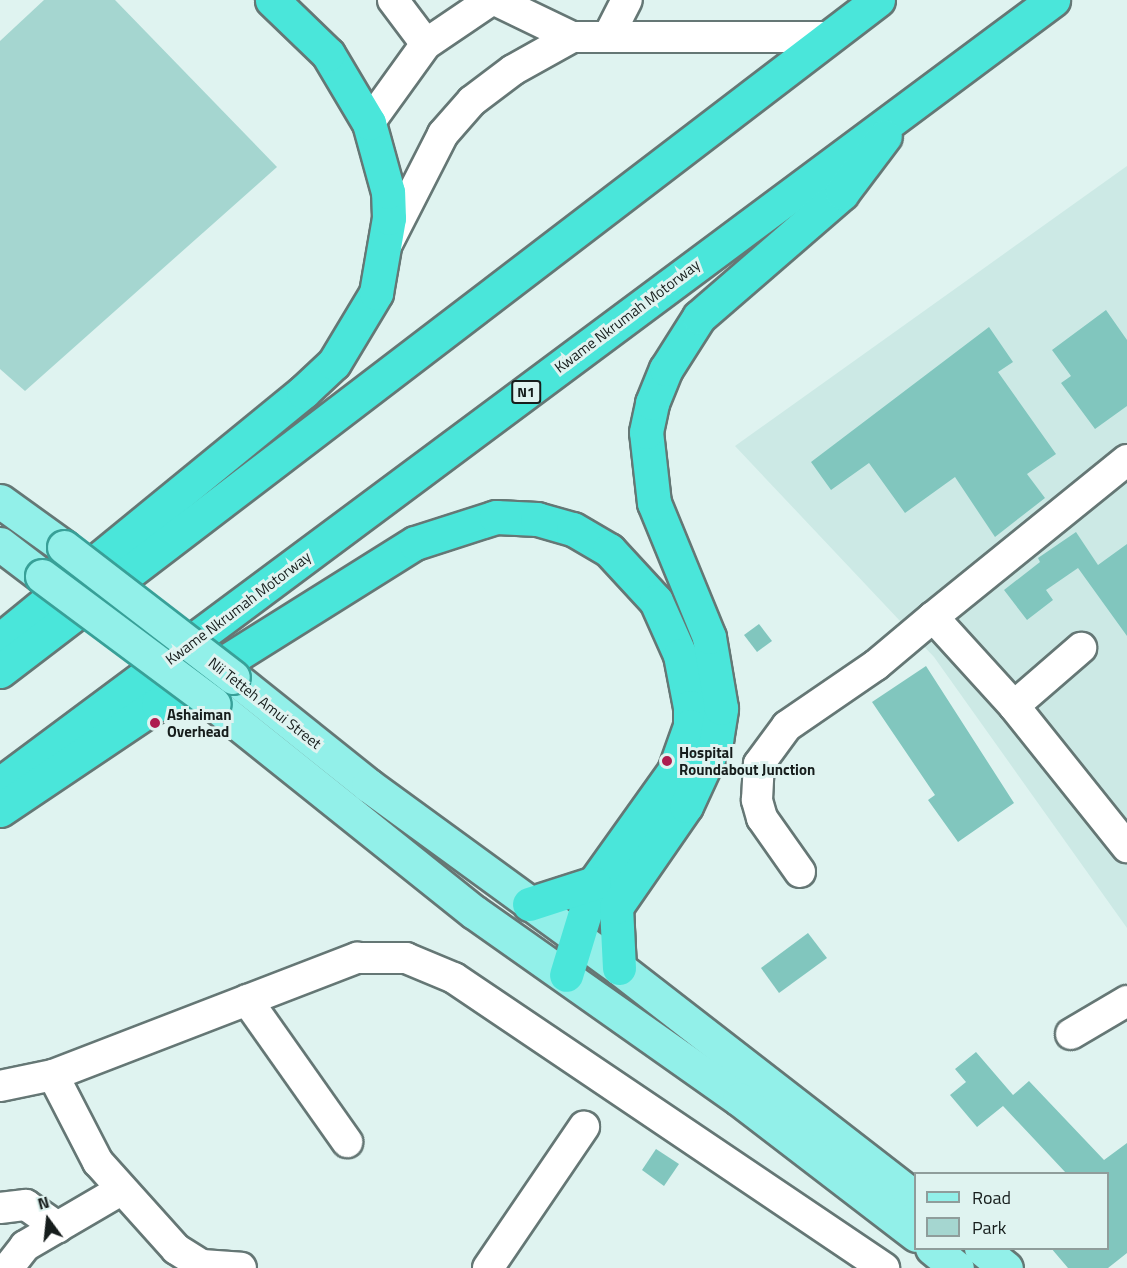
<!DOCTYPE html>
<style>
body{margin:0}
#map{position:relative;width:1127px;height:1268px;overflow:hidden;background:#dff3f0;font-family:"Titillium Web",sans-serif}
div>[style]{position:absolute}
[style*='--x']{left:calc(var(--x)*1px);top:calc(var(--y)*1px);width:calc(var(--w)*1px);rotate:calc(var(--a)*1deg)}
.built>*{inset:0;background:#cce9e5}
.green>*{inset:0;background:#a5d6d0}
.building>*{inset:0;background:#81c6be}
.roads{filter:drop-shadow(2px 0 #657775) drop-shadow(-2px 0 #657775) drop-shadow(0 2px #657775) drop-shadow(0 -2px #657775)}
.minor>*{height:30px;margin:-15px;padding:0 15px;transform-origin:15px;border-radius:15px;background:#fff}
.major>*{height:33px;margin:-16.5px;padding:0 16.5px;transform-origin:16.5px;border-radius:16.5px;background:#92f0e9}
.highway>*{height:33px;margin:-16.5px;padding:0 16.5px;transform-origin:16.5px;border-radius:16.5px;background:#4ae6da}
.bridges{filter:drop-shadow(2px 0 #38a098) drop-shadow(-2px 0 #38a098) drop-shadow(0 2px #38a098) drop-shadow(0 -2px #38a098)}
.major-bridge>*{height:33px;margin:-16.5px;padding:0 16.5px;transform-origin:16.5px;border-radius:16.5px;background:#92f0e9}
.dots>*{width:16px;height:16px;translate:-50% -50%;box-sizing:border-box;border:3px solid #dff3f0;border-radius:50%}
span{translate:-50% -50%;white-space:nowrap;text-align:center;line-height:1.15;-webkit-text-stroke:6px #dff3f0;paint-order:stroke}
.shield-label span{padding:2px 4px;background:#dff3f0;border:2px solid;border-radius:4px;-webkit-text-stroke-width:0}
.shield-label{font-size:14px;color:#161d1c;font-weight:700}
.street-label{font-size:15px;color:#161d1c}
.poi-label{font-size:15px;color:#161d1c;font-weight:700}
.left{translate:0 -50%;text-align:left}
.legend{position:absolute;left:914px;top:1172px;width:195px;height:78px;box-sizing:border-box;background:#dff3f0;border:2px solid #8f9d9b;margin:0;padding:8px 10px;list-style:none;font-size:18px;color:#161d1c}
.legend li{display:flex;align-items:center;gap:12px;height:30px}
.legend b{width:30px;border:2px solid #8f9d9b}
.north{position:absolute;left:18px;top:1190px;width:60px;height:60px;-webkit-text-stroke:4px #dff3f0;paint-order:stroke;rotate:345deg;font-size:16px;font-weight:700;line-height:24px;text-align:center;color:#161d1c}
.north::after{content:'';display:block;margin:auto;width:21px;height:27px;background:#161d1c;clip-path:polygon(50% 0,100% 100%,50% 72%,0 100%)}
</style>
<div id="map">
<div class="built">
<div style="clip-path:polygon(1127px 166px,1127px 928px,934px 657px,735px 446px)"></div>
</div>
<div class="green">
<div style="clip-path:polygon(44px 0,115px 0,277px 167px,25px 391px,0 369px,0 41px)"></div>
</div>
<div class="building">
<div style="clip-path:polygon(1106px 310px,1127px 340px,1127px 406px,1095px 429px,1061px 383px,1071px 376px,1052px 350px)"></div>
<div style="clip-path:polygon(989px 327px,1013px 362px,998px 372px,1056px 454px,1027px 474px,1045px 498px,995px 537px,955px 477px,905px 513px,869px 463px,831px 490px,811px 462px)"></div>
<div style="clip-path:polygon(1076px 532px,1098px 565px,1127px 544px,1127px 636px,1078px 568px,1046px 590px,1053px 600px,1027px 620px,1004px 590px,1040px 562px,1038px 558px)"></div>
<div style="clip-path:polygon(759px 624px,772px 641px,757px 652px,744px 635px)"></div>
<div style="clip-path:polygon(926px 666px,1014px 803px,958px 842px,928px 800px,935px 795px,872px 702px)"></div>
<div style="clip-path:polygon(808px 933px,827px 958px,779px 993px,761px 968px)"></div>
<div style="clip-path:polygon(976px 1052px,1013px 1095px,1029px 1081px,1104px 1160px,1127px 1143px,1127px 1253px,1108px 1268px,1068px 1268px,1051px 1248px,1107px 1248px,1107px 1173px,1066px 1173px,1003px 1106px,977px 1127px,950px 1095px,966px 1082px,955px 1069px)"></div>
<div style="clip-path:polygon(656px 1149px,679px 1164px,664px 1186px,642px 1170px)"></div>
</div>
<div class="roads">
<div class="minor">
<div style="--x:393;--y:0;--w:55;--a:53.1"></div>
<div style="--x:495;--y:0;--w:85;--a:25.7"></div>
<div style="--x:609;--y:35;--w:39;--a:-63"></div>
<div style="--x:369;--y:123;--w:97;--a:-54.2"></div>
<div style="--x:426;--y:44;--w:78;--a:-34.1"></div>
<div style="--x:388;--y:242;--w:121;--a:-63"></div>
<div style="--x:443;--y:134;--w:44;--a:-48.7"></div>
<div style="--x:472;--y:101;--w:51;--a:-37.1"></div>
<div style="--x:513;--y:70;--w:68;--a:-29.2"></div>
<div style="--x:572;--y:37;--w:258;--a:0"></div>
<div style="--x:1127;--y:460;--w:250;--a:141"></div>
<div style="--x:933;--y:617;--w:120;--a:47.7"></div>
<div style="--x:1014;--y:706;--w:181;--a:51.3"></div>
<div style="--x:1014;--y:706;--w:89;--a:-40.9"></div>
<div style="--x:800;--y:872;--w:66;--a:-125.1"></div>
<div style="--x:762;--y:818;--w:19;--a:-106"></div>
<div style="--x:757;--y:800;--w:36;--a:-87"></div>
<div style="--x:759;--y:764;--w:47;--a:-53.6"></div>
<div style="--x:787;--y:726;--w:108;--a:-34.4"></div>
<div style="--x:876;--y:665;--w:75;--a:-40.1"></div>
<div style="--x:247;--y:1000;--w:174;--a:54.8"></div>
<div style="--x:1071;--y:1034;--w:65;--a:-30.5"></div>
<div style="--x:53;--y:1075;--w:98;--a:62.7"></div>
<div style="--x:98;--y:1162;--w:117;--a:48.1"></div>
<div style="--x:176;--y:1249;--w:31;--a:32"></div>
<div style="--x:202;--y:1265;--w:39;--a:4"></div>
<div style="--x:0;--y:1086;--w:54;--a:-11.7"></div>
<div style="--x:53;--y:1075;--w:326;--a:-21.1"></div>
<div style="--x:357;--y:958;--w:49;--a:0"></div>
<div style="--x:406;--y:958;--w:52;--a:22.6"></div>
<div style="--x:454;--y:978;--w:519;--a:34"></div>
<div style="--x:0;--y:1208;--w:26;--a:-7"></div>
<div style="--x:26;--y:1205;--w:39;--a:35"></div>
<div style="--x:8;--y:1268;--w:28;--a:-52"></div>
<div style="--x:25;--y:1246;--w:111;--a:-30.3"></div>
<div style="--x:488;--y:1268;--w:171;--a:-55.8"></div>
</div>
<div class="major">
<div style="--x:0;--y:501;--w:79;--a:35.7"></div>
<div style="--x:0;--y:544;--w:53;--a:37.3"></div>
<div style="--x:233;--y:677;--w:173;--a:38.7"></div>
<div style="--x:368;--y:785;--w:311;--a:36.1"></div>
<div style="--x:619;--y:968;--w:376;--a:37.8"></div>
<div style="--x:214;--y:704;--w:333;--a:38.7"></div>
<div style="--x:474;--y:912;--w:324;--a:35.2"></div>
<div style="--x:739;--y:1099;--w:223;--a:37.5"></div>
<div style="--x:932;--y:1248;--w:32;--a:39"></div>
<div style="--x:981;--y:1248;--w:32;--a:39"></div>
</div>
<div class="highway">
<div style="--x:0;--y:640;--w:392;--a:-39.3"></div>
<div style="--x:303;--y:392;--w:42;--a:-43.1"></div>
<div style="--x:334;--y:363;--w:82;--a:-59"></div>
<div style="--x:376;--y:293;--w:76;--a:-80.2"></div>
<div style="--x:389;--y:218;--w:26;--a:-92"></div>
<div style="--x:388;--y:192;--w:72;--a:-105.4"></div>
<div style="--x:369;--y:123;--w:80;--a:-120.7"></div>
<div style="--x:328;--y:54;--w:78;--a:-136"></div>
<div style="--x:0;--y:671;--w:1105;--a:-37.39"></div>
<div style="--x:0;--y:784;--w:1313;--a:-36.67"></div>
<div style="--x:0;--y:810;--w:190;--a:-33.9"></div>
<div style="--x:158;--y:704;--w:303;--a:-32.1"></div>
<div style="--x:415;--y:543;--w:85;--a:-17.8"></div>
<div style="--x:496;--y:517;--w:41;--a:2.8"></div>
<div style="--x:537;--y:519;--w:37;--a:16"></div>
<div style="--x:573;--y:529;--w:42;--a:30.3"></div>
<div style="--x:609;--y:550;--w:69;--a:47.3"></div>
<div style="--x:656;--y:601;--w:59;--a:66"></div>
<div style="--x:680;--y:655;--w:53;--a:79.1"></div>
<div style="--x:690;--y:707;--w:19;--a:90"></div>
<div style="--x:690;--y:726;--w:48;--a:109.6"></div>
<div style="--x:674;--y:771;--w:138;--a:125.5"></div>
<div style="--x:594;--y:883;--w:96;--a:106.9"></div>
<div style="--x:529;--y:904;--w:68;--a:-17.9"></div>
<div style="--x:619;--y:968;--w:61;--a:-92.8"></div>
<div style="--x:616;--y:907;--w:123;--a:-55.3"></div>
<div style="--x:686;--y:806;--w:72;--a:-65.2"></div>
<div style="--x:716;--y:741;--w:33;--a:-81"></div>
<div style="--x:721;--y:708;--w:72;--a:-99.6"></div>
<div style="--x:709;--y:637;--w:145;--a:-112.3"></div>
<div style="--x:654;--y:503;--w:71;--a:-96.4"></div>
<div style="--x:646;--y:432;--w:30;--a:-78"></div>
<div style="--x:652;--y:403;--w:37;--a:-68"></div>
<div style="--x:666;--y:369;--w:62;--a:-57.6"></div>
<div style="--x:699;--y:317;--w:189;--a:-40.9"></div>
<div style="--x:842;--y:193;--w:71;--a:-53"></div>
</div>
</div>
<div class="bridges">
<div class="major-bridge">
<div style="--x:64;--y:547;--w:213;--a:37.6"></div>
<div style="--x:42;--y:576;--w:214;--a:36.7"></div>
</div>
</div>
<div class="dots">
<div style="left:155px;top:723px;background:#ad1c4f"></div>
<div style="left:667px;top:761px;background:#ad1c4f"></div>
</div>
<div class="shield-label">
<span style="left:526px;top:392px">N1</span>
</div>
<div class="street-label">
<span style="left:627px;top:316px;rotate:-37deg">Kwame Nkrumah Motorway</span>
<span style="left:238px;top:608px;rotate:-37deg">Kwame Nkrumah Motorway</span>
<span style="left:265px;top:703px;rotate:38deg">Nii Tetteh Amui Street</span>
</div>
<div class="poi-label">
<span class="left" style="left:167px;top:723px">Ashaiman<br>Overhead</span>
<span class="left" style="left:679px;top:761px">Hospital<br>Roundabout Junction</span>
</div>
<ul class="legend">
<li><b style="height:8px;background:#92f0e9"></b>Road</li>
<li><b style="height:16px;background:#a5d6d0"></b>Park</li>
</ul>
<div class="north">N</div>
</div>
